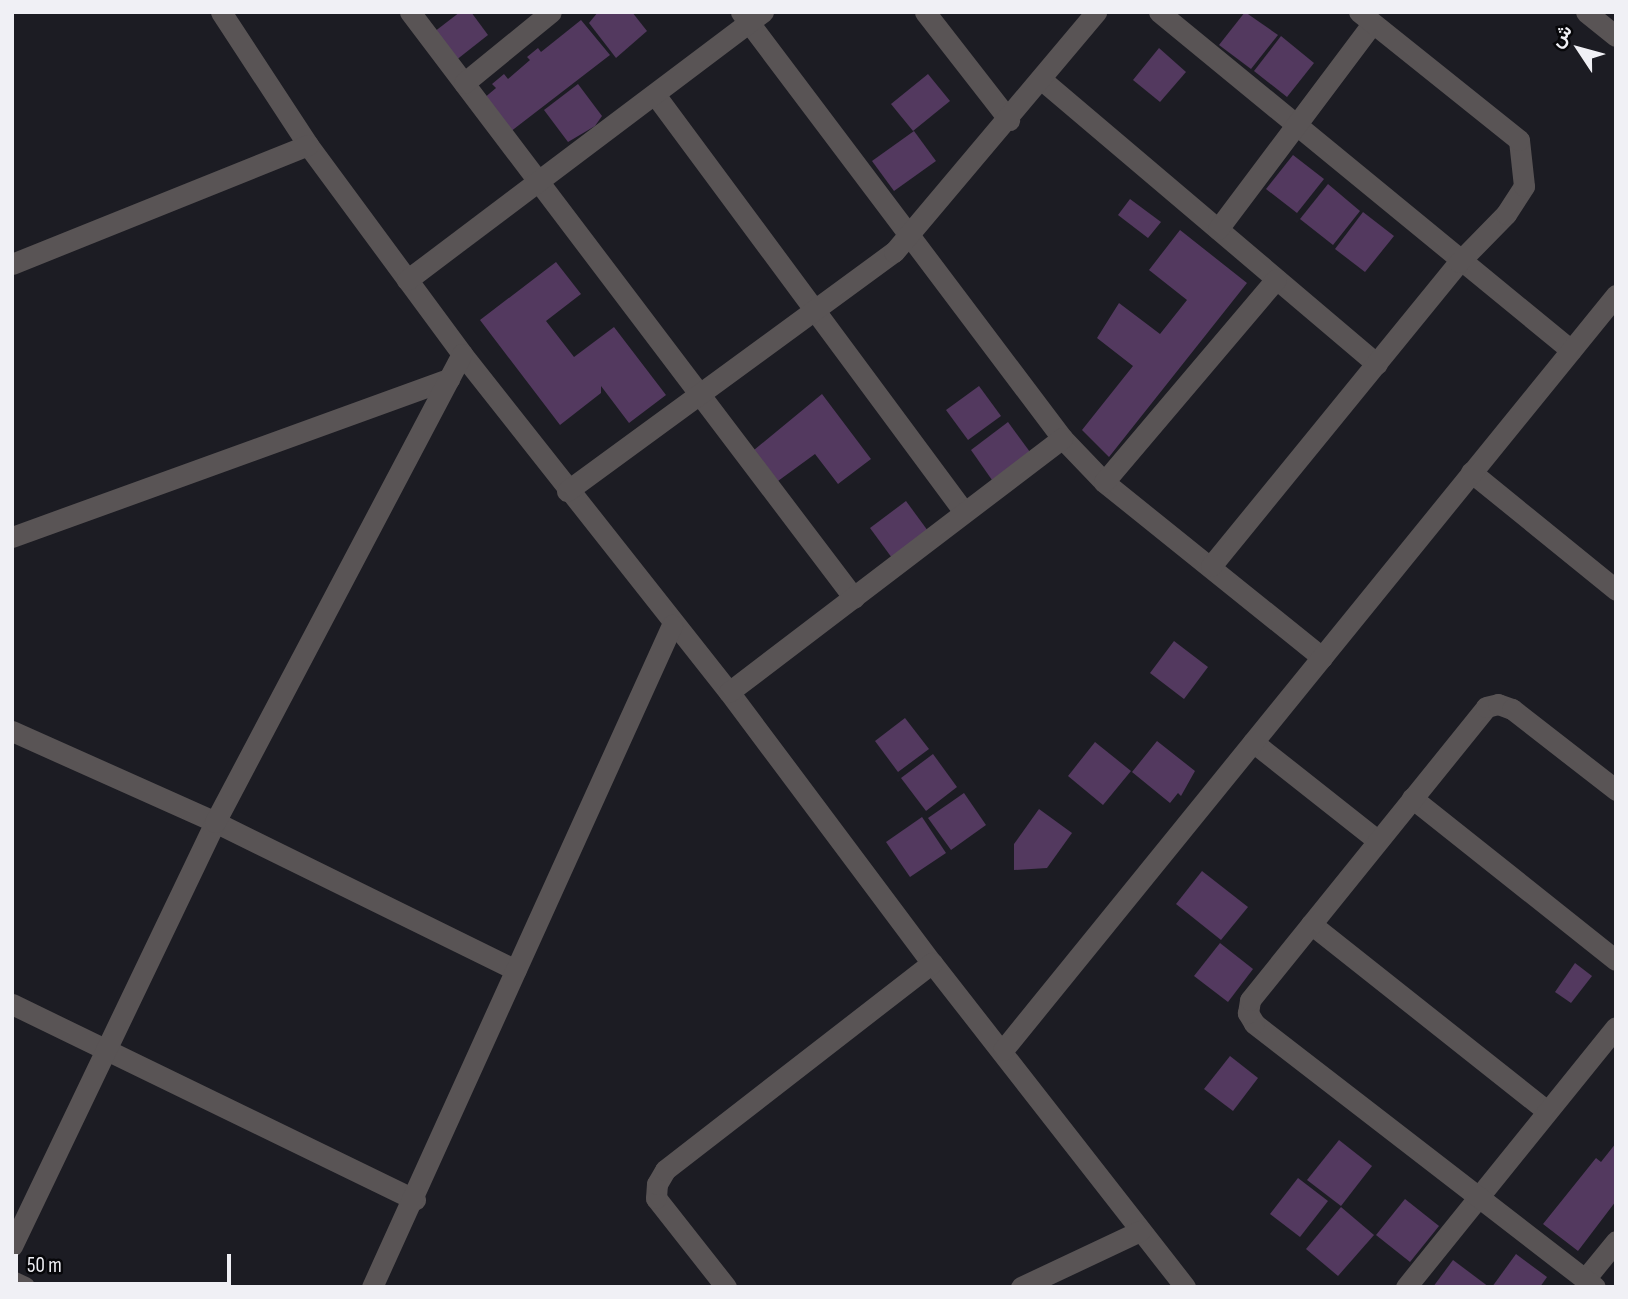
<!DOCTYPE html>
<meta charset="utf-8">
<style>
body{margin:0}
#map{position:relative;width:1628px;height:1299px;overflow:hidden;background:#1c1c23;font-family:"Sofia Sans Condensed",Vazirmatn,sans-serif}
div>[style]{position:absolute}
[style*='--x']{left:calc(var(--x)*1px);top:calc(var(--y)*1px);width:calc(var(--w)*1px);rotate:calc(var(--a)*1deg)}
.building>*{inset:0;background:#53395f}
.minor>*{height:21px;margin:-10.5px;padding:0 10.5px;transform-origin:10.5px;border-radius:10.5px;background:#595455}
span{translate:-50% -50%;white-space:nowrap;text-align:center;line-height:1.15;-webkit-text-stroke:5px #07070a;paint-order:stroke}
.frame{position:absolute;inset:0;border:14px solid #f0f0f5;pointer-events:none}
.north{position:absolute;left:1544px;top:14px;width:70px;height:70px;-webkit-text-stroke:5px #07070a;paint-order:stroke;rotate:306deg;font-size:19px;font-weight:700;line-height:28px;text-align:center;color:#f0f0f5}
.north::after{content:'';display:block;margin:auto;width:24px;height:32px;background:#f0f0f5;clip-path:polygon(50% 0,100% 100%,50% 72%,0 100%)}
.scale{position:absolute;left:14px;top:1254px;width:217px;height:32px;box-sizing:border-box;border:4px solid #f0f0f5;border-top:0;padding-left:9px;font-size:21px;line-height:24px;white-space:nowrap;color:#f0f0f5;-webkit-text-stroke:5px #07070a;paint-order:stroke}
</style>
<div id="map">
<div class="building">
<div style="clip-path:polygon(460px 12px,471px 12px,488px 35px,455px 61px,434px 32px)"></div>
<div style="clip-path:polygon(598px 12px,632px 12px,647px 31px,616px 58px,589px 23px)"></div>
<div style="clip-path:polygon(1245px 12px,1278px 35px,1251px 69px,1219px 45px)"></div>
<div style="clip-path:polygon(581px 20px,610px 55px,510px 132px,483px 99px,496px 88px,492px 84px,504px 74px,508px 79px,530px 60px,527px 57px,538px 48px,541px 52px)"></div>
<div style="clip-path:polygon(1281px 36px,1314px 63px,1287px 97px,1254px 71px)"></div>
<div style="clip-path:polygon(1159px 48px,1186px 72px,1160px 102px,1133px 80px)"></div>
<div style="clip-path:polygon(928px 74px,950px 101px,913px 131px,891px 104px)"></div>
<div style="clip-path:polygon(578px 84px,602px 116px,595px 126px,568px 142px,544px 110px)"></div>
<div style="clip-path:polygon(914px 131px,936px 161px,894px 191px,872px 161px)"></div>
<div style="clip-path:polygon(1293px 155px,1324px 179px,1297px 213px,1266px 189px)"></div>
<div style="clip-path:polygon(1328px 184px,1360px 211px,1333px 245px,1300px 219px)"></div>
<div style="clip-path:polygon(1130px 199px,1161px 222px,1148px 238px,1118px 215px)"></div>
<div style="clip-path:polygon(1363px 212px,1394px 236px,1365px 272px,1335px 249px)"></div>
<div style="clip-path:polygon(1180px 230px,1247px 283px,1109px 457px,1082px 430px,1133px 366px,1097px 338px,1119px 303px,1160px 334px,1187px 300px,1149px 270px)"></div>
<div style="clip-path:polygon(556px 262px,581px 294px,546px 321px,574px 357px,614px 327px,666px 395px,629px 423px,601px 386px,601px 393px,560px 425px,480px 320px)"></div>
<div style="clip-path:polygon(979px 386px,1001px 416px,968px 440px,946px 410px)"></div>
<div style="clip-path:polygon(822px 394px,871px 459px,838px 484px,815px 454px,778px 481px,754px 450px)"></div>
<div style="clip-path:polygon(1008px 422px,1030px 452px,992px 480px,971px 450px)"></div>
<div style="clip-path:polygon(906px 501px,928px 531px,892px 558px,870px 528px)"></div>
<div style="clip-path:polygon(1174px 641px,1208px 667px,1184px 699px,1150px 673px)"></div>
<div style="clip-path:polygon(905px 718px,929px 749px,898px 772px,875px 741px)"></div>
<div style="clip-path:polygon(1157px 741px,1195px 771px,1181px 796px,1178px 793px,1170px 803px,1132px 772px)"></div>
<div style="clip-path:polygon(1095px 742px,1131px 771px,1103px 805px,1068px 776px)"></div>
<div style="clip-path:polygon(933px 754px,957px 787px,926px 811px,901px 778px)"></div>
<div style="clip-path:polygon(964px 793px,986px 825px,951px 850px,928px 818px)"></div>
<div style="clip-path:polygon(1039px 809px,1072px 833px,1047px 868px,1014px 870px,1014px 844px)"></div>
<div style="clip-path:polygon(922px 817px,946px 853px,910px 877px,886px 842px)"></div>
<div style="clip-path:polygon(1202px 871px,1248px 907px,1221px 940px,1176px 904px)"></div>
<div style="clip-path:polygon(1220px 943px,1253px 969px,1228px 1002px,1194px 976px)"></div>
<div style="clip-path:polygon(1575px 963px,1592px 976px,1571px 1003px,1555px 992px)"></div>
<div style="clip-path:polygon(1230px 1056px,1258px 1078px,1233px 1111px,1204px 1089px)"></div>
<div style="clip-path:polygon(1339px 1140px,1372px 1166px,1341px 1206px,1307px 1180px)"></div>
<div style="clip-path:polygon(1616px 1143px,1616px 1201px,1578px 1251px,1543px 1224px,1596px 1158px,1601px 1162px)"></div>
<div style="clip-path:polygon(1298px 1178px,1328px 1201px,1300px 1237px,1270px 1214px)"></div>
<div style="clip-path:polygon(1405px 1199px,1439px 1226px,1410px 1262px,1376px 1235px)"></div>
<div style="clip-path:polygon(1341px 1207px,1374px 1235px,1338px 1276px,1306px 1249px)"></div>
<div style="clip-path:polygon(1516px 1254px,1547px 1277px,1540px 1287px,1492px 1287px)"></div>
<div style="clip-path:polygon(1453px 1260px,1489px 1287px,1433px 1287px)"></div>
</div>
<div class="minor">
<div style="--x:221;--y:12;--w:159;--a:56.8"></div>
<div style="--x:308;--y:145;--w:260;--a:53.6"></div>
<div style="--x:462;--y:354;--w:431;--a:51.7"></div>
<div style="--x:729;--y:692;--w:339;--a:53.2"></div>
<div style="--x:932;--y:963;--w:411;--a:52"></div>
<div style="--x:410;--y:12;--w:735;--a:52.85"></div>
<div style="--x:741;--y:12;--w:533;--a:53"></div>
<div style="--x:1062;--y:438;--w:61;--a:46.3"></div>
<div style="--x:1104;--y:482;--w:280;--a:38.8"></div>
<div style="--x:925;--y:12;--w:137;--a:52.1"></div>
<div style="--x:1159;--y:12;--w:533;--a:39.37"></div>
<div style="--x:1586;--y:12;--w:38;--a:39"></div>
<div style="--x:1042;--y:80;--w:439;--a:40.3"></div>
<div style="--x:464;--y:83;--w:112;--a:-39.2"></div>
<div style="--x:656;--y:96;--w:518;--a:53.48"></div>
<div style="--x:1218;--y:229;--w:256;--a:-53.1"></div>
<div style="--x:12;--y:264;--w:319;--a:-21.9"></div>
<div style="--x:407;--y:280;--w:446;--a:-37"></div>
<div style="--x:1471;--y:472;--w:187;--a:39.1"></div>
<div style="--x:1104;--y:482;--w:266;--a:-49.7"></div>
<div style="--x:567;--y:491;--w:405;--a:-36.2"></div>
<div style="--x:894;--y:252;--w:314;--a:-49.9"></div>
<div style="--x:12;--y:537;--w:465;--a:-19.9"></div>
<div style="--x:1211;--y:566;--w:392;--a:-50.8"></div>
<div style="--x:1459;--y:262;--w:67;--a:-45.6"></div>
<div style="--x:1506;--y:214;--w:33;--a:-57"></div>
<div style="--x:1524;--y:186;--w:46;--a:-96.2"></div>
<div style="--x:1519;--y:140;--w:205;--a:-141.3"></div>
<div style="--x:729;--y:692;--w:419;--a:-37.3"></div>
<div style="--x:12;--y:731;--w:222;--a:24.1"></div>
<div style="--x:215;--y:822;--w:335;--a:26.2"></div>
<div style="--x:1253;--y:742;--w:158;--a:38.3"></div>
<div style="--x:1412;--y:798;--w:260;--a:38.5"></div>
<div style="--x:1311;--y:924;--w:301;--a:38.4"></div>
<div style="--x:12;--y:1004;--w:448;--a:25.9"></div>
<div style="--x:1003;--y:1050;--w:973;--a:-50.93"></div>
<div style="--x:12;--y:1246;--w:470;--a:-64.4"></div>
<div style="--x:215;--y:822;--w:529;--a:-62.18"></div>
<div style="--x:1585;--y:1279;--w:49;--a:-50.8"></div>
<div style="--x:12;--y:1281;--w:14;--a:25"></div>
<div style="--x:372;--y:1287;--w:727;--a:-65.62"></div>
<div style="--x:726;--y:1287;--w:113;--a:-128.2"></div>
<div style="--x:656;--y:1198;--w:14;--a:-86"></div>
<div style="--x:657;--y:1184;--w:16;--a:-60"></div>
<div style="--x:665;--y:1170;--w:338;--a:-37.8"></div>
<div style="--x:1021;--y:1287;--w:132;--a:-25.2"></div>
<div style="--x:1406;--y:1287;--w:334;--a:-51.1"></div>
<div style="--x:1595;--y:1287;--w:431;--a:-142.3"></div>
<div style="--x:1254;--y:1023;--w:12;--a:-121"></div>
<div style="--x:1248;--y:1013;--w:13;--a:-81"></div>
<div style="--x:1250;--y:1000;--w:376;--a:-51.1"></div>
<div style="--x:1486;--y:707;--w:12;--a:-14"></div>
<div style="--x:1498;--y:704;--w:15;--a:20"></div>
<div style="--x:1512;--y:709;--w:132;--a:37.9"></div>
</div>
<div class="frame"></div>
<div class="north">ش</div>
<div class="scale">50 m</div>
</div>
